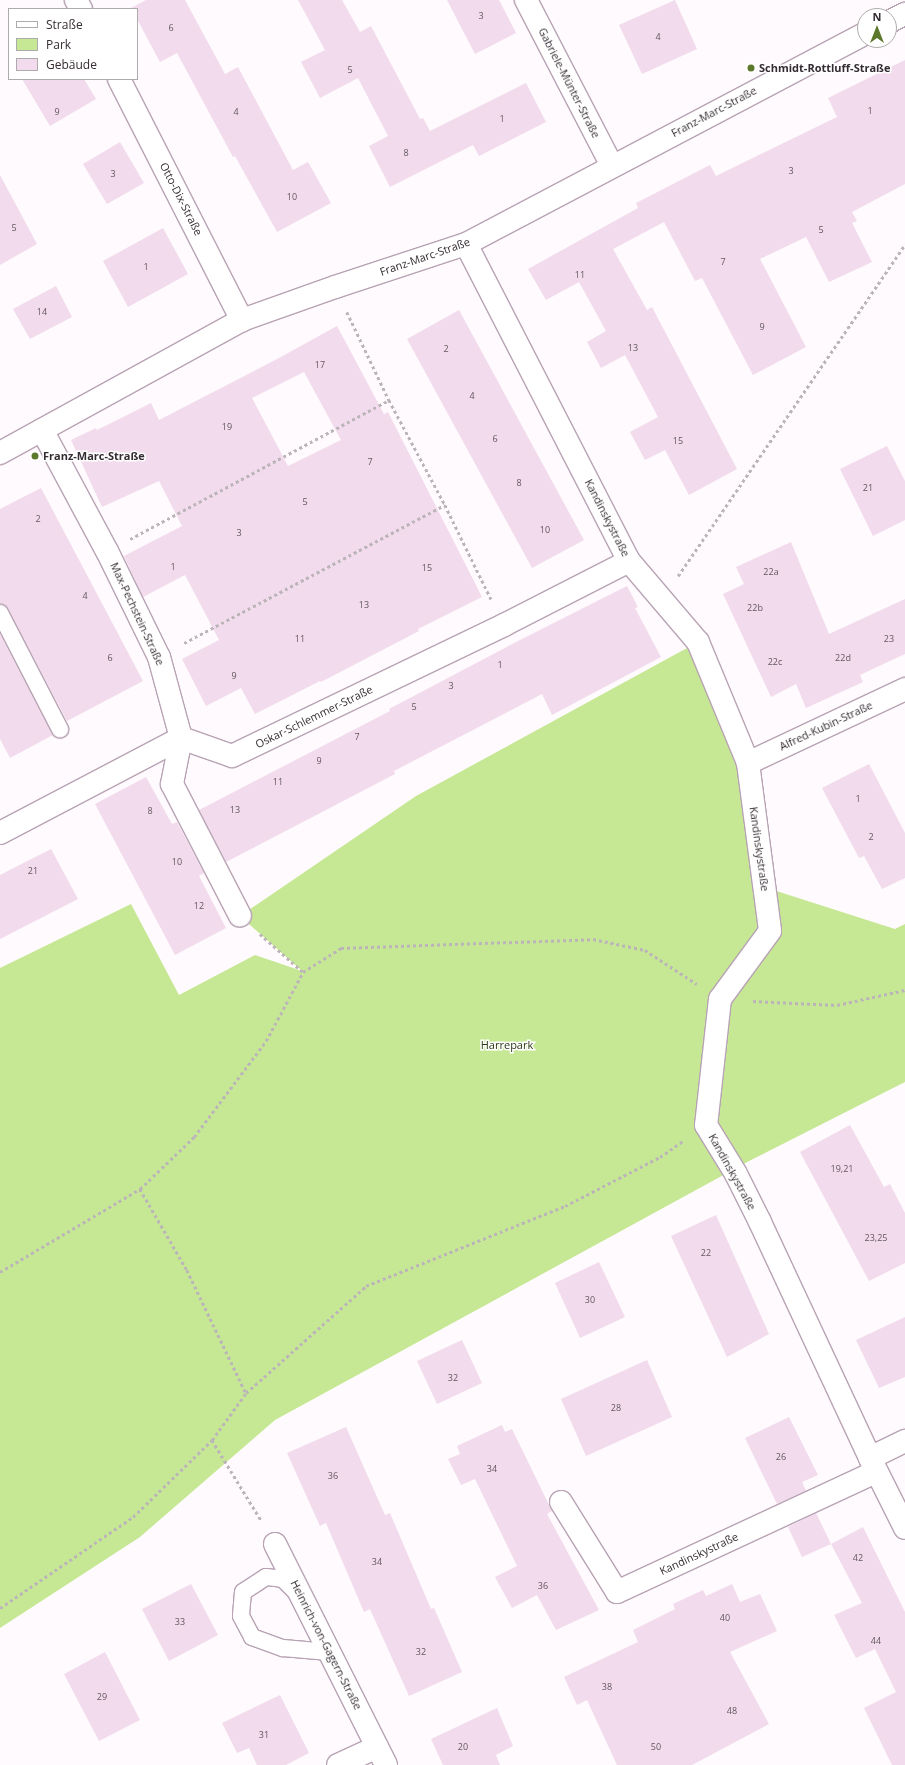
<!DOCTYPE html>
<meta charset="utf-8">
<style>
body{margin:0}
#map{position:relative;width:905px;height:1765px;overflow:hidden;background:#fffafd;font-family:"Open Sans",sans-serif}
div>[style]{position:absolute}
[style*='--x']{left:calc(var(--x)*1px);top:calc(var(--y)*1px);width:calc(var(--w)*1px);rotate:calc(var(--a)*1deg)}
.green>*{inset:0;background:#c6e895}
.building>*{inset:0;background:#f1dbec}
.path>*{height:2.5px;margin-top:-1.25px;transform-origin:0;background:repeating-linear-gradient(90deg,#bbb5b9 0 3px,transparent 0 6px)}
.roads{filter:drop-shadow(1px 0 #b8a3b4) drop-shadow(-1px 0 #b8a3b4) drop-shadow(0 1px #b8a3b4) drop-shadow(0 -1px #b8a3b4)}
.lane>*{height:16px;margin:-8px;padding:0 8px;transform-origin:8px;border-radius:8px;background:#fff}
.street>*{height:22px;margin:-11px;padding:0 11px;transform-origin:11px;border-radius:11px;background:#fff}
.dots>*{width:11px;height:11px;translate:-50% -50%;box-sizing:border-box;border:2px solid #fff;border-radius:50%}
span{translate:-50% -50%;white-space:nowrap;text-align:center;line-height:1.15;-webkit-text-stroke:3px #fff;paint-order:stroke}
.number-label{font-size:9px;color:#635860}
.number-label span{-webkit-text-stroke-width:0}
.poi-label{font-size:11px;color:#342c32;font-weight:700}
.left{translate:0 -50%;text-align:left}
.street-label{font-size:11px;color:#342c32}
.park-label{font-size:11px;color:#2b3915}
.legend{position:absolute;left:8px;top:8px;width:130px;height:72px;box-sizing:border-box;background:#fff;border:1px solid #aeabad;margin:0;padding:5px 7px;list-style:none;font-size:12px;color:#342c32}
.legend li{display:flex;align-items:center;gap:8px;height:20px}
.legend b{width:20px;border:1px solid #aeabad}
.north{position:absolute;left:857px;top:8px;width:40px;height:40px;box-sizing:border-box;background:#fff;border:1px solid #aeabad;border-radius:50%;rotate:0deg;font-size:11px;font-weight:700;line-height:16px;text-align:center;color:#342c32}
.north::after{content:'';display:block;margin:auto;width:14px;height:18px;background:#5c782c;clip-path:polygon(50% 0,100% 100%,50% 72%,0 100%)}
</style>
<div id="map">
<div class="green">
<div style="clip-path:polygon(698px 642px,748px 763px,764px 887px,895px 929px,905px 924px,905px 1082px,751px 1160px,275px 1420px,140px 1537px,0 1628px,0 968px,131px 904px,179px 995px,255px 955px,302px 971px,240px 916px,416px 796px)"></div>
</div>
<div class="building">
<div style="clip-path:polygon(146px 0,185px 0,225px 74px,238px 67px,293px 170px,308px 162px,331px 203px,277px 232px,235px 156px,233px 157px,177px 53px,160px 62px,137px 19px,137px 9px,131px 8px)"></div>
<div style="clip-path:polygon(298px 0,342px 0,360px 32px,371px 26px,420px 119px,423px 118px,430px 131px,526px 83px,546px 122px,479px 156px,473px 145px,390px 187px,369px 146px,388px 136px,358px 78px,320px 98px,301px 62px,325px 50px)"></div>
<div style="clip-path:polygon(447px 0,499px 0,516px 33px,475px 54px)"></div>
<div style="clip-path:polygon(675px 0,697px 49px,642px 74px,619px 25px)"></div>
<div style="clip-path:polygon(905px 60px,905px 184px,852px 212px,857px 221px,852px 223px,872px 262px,829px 282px,806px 237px,760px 259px,806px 347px,753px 375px,702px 278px,695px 281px,664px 222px,613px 249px,647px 310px,652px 307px,737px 469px,689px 495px,665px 450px,645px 460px,630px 432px,658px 417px,625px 355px,601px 368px,587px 342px,606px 331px,579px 282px,546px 300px,528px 269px,638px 208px,636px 203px,710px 165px,716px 176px,837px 117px,828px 98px)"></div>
<div style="clip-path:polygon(22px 79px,84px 79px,96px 99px,50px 126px)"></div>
<div style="clip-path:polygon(120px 142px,144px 183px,107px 204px,83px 164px)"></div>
<div style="clip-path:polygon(0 175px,37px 244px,0 265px)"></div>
<div style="clip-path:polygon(163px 228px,188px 274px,128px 307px,103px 261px)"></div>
<div style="clip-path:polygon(56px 286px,72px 317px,30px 339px,13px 309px)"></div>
<div style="clip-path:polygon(459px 310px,584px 540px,532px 568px,407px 339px)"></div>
<div style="clip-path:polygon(evenodd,337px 326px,384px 414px,388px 412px,482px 597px,418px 629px,419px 631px,321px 682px,320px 681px,255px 714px,241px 688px,206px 706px,182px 659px,219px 640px,185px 575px,143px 597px,124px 556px,182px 526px,159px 481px,102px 507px,71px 440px,96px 428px,97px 430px,151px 403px,159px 420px,279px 358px,337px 326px,304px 372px,341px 440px,288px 466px,252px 398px,304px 372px)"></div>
<div style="clip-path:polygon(887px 446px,905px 481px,905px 520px,873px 536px,840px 469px)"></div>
<div style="clip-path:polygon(41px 488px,143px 681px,67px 721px,8px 609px,0 604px,0 509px)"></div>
<div style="clip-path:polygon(791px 542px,829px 634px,905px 599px,905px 654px,860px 675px,863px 682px,806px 708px,796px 684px,771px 697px,723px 594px,744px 584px,736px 567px)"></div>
<div style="clip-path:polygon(627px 586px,638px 607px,635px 608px,661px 657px,552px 715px,542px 694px,394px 771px,395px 774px,226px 862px,199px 810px,390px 711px,389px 709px,520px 640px)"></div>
<div style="clip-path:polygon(0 634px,53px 735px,10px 758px,0 739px)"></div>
<div style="clip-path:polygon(869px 764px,905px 833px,905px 878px,882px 889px,864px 856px,859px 858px,822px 788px)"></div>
<div style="clip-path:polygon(146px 777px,172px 824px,177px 822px,204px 873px,199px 876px,226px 928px,175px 955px,95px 804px)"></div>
<div style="clip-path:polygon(51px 849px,78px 899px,0 939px,0 875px)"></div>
<div style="clip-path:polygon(850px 1125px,884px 1187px,890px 1184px,905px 1213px,905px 1263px,869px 1281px,800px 1152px)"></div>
<div style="clip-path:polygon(716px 1215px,769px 1334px,727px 1357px,671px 1236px)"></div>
<div style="clip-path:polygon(599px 1262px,625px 1317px,580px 1338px,555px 1283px)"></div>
<div style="clip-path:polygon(905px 1317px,905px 1377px,879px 1388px,856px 1340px)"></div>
<div style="clip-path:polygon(462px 1340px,482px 1383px,437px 1404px,417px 1361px)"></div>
<div style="clip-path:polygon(647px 1360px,672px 1417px,586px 1456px,561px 1399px)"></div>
<div style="clip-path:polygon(789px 1417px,818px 1475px,802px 1482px,806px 1491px,777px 1504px,745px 1438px)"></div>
<div style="clip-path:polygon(502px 1425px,505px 1432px,512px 1429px,552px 1511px,547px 1514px,599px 1610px,556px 1630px,537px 1595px,512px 1608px,495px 1577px,517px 1566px,475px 1479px,461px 1485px,448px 1459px,460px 1454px,457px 1446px)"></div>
<div style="clip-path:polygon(346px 1427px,385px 1515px,390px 1513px,431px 1609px,434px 1608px,462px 1672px,409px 1696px,370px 1609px,364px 1612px,326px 1523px,320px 1526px,287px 1453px)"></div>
<div style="clip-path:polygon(816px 1513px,831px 1544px,802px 1557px,788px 1527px)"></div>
<div style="clip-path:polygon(863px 1527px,905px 1612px,905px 1765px,892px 1765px,864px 1708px,896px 1692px,875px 1649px,856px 1658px,834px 1615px,862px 1603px,831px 1544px)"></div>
<div style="clip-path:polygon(191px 1584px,218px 1635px,169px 1661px,142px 1609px)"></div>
<div style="clip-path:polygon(732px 1584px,740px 1602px,760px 1594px,777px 1631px,730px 1652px,769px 1724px,692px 1765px,617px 1765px,587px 1700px,577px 1705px,564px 1677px,638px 1642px,633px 1630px,675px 1609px,673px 1604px,703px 1590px,706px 1596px)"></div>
<div style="clip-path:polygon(105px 1652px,140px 1720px,99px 1741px,64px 1674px)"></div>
<div style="clip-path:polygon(280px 1695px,309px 1753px,286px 1765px,257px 1765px,249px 1748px,237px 1753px,222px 1723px)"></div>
<div style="clip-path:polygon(497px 1708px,513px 1746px,496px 1755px,500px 1765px,443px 1765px,431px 1739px)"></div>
</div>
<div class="path">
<div style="--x:347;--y:312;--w:98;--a:64.5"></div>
<div style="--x:389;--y:400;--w:119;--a:61.9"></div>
<div style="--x:445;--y:505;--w:107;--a:63.9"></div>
<div style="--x:130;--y:539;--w:294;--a:-28.2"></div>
<div style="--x:678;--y:576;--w:402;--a:-55.6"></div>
<div style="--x:184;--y:643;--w:295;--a:-27.9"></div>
<div style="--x:260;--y:934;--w:57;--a:41.5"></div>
<div style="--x:753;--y:1001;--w:84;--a:2.7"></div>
<div style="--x:837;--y:1005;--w:70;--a:-12.4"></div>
<div style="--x:140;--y:1189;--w:94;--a:59.9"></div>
<div style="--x:187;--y:1270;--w:136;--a:64.4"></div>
<div style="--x:0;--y:1272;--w:163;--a:-30.7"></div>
<div style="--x:140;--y:1189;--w:75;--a:-43.9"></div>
<div style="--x:194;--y:1137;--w:120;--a:-53.1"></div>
<div style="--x:266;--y:1041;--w:78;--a:-61.8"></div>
<div style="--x:303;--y:972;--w:45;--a:-32.3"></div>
<div style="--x:341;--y:948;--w:252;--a:-2"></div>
<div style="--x:593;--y:939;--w:53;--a:11.9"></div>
<div style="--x:645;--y:950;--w:62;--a:33.2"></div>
<div style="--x:212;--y:1440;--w:94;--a:58.5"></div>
<div style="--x:0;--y:1608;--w:161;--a:-34.4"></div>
<div style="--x:133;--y:1517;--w:110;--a:-44.3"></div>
<div style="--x:212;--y:1440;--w:58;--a:-54.1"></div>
<div style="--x:246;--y:1393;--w:161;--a:-41.7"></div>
<div style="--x:366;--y:1286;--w:214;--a:-21.9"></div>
<div style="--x:565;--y:1206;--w:107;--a:-27.3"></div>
<div style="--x:660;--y:1157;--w:28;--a:-35"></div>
</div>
<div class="roads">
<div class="lane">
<div style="--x:0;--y:613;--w:131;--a:62.7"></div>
<div style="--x:296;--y:1592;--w:18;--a:-135"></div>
<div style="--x:283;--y:1579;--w:17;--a:-173"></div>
<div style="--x:266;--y:1577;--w:27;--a:147"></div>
<div style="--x:243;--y:1592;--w:24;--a:95"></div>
<div style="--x:241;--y:1616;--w:24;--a:62"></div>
<div style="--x:252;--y:1637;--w:33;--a:20"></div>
<div style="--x:283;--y:1648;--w:46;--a:5"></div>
</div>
<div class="street">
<div style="--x:76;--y:0;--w:10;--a:61"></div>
<div style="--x:526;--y:0;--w:187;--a:62.6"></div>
<div style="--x:889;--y:22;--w:18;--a:-27"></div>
<div style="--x:119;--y:79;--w:271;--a:63"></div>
<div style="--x:466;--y:244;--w:356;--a:62.8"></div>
<div style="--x:629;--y:561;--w:106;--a:49.6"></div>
<div style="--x:698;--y:642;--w:131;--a:67.5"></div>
<div style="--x:748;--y:763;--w:169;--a:82.5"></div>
<div style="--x:770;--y:931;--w:84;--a:126.3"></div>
<div style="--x:720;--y:999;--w:127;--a:96.3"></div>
<div style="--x:706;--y:1125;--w:57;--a:58.5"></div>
<div style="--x:736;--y:1174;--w:54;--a:63.4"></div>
<div style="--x:760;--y:1222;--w:260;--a:65"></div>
<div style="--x:870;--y:1458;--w:78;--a:63.4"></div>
<div style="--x:42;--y:430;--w:137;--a:61.8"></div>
<div style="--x:107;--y:551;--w:118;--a:63.9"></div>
<div style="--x:159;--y:657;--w:84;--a:74.8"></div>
<div style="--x:181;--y:738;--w:47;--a:101.1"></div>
<div style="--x:172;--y:784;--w:148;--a:62.7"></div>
<div style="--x:0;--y:453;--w:276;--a:-28.8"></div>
<div style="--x:242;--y:320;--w:99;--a:-19.5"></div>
<div style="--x:335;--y:287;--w:138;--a:-18.2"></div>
<div style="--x:466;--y:244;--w:451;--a:-27.8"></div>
<div style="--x:748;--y:763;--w:174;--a:-25.2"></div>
<div style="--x:0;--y:833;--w:204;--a:-27.7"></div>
<div style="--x:181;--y:738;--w:54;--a:19.4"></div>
<div style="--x:232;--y:756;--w:302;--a:-25.7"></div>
<div style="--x:504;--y:625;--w:140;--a:-27.1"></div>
<div style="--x:870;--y:1458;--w:39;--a:-26"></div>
<div style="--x:561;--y:1502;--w:106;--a:58.1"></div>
<div style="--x:617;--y:1592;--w:285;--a:-24.9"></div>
<div style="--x:275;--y:1544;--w:247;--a:63.3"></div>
<div style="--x:338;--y:1765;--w:43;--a:-24.8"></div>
</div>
</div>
<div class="dots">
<div style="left:751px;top:68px;background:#5c782c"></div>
<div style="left:35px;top:456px;background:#5c782c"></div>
</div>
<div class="number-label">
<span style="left:481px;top:16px">3</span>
<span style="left:171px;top:28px">6</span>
<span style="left:658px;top:37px">4</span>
<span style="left:350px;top:70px">5</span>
<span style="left:870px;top:111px">1</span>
<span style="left:57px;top:112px">9</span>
<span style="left:236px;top:112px">4</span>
<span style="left:502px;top:119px">1</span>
<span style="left:406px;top:153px">8</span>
<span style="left:791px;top:171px">3</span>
<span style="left:113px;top:174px">3</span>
<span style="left:292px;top:197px">10</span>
<span style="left:14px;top:228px">5</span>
<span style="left:821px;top:230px">5</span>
<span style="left:723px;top:262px">7</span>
<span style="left:146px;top:267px">1</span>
<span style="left:580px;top:275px">11</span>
<span style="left:42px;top:312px">14</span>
<span style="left:762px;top:327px">9</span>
<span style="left:633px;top:348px">13</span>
<span style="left:446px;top:349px">2</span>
<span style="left:320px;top:365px">17</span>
<span style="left:472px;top:396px">4</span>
<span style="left:227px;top:427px">19</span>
<span style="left:495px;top:439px">6</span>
<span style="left:678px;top:441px">15</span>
<span style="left:370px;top:462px">7</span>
<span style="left:519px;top:483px">8</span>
<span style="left:868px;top:488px">21</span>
<span style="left:305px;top:502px">5</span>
<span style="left:38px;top:519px">2</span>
<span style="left:545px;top:530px">10</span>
<span style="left:239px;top:533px">3</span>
<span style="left:173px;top:567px">1</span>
<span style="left:427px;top:568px">15</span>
<span style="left:771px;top:572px">22a</span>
<span style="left:85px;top:596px">4</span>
<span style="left:364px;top:605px">13</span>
<span style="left:755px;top:608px">22b</span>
<span style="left:300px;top:639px">11</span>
<span style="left:889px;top:639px">23</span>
<span style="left:110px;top:658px">6</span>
<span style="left:843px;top:658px">22d</span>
<span style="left:775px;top:662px">22c</span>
<span style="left:500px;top:665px">1</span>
<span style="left:234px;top:676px">9</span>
<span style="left:451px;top:686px">3</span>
<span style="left:414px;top:707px">5</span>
<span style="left:357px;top:737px">7</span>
<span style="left:319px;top:761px">9</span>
<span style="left:278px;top:782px">11</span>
<span style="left:858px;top:799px">1</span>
<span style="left:235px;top:810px">13</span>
<span style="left:150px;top:811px">8</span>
<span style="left:871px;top:837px">2</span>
<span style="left:177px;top:862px">10</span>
<span style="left:33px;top:871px">21</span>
<span style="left:199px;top:906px">12</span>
<span style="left:842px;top:1169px">19,21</span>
<span style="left:876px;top:1238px">23,25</span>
<span style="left:706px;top:1253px">22</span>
<span style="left:590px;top:1300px">30</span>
<span style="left:453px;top:1378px">32</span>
<span style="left:616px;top:1408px">28</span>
<span style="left:781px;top:1457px">26</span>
<span style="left:492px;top:1469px">34</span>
<span style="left:333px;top:1476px">36</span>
<span style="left:858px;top:1558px">42</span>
<span style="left:377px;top:1562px">34</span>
<span style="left:543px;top:1586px">36</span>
<span style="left:725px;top:1618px">40</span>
<span style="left:180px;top:1622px">33</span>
<span style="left:876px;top:1641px">44</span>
<span style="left:421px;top:1652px">32</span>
<span style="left:607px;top:1687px">38</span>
<span style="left:102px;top:1697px">29</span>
<span style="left:732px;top:1711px">48</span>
<span style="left:264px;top:1735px">31</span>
<span style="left:463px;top:1747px">20</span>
<span style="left:656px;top:1747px">50</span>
</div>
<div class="poi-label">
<span class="left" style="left:759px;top:68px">Schmidt-Rottluff-Straße</span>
<span class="left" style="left:43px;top:456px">Franz-Marc-Straße</span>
</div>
<div class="street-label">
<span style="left:569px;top:83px;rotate:63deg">Gabriele-Münter-Straße</span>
<span style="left:714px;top:112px;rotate:-28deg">Franz-Marc-Straße</span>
<span style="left:181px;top:199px;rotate:63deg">Otto-Dix-Straße</span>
<span style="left:425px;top:257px;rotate:-19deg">Franz-Marc-Straße</span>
<span style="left:607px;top:518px;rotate:63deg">Kandinskystraße</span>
<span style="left:137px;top:614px;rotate:65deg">Max-Pechstein-Straße</span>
<span style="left:314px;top:717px;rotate:-26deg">Oskar-Schlemmer-Straße</span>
<span style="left:826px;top:726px;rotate:-25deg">Alfred-Kubin-Straße</span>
<span style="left:759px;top:849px;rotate:82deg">Kandinskystraße</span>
<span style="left:732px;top:1172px;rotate:61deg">Kandinskystraße</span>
<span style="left:699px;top:1554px;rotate:-25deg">Kandinskystraße</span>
<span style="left:326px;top:1645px;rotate:63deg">Heinrich-von-Gagern-Straße</span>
</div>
<div class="park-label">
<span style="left:507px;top:1045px">Harrepark</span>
</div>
<ul class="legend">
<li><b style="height:5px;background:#fff"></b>Straße</li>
<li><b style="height:11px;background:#c6e895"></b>Park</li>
<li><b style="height:11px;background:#f1dbec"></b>Gebäude</li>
</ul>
<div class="north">N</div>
</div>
